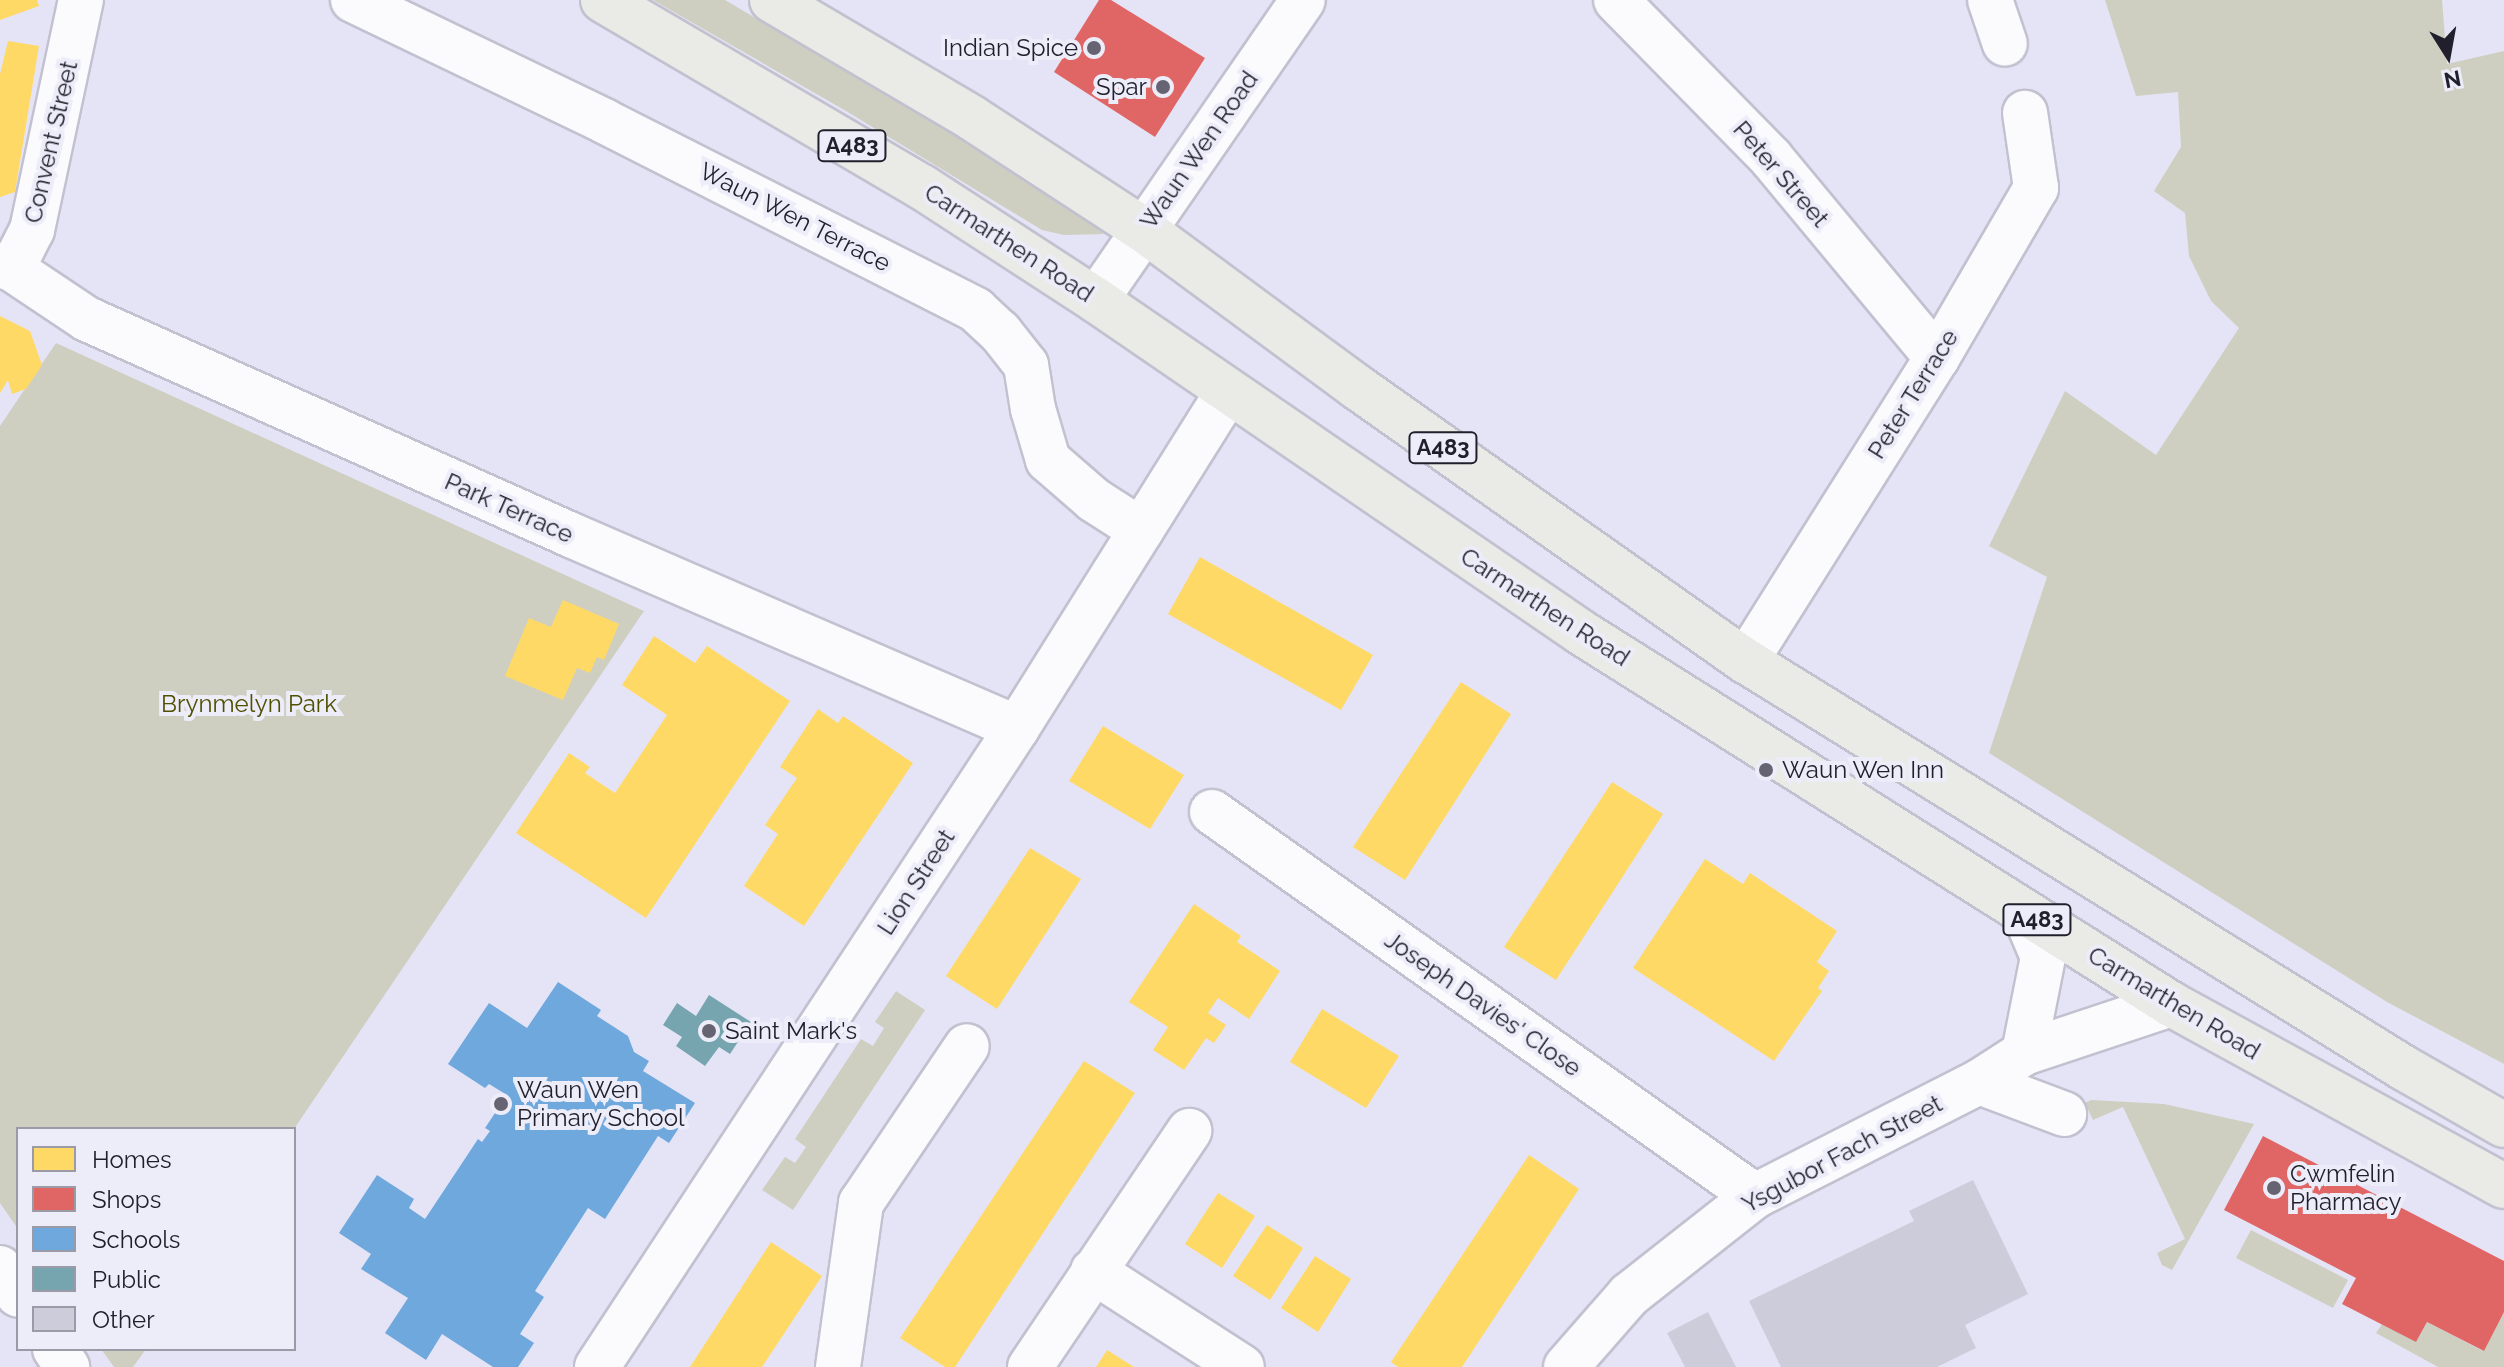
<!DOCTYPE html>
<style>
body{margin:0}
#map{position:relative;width:2504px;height:1367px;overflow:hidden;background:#e5e4f6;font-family:Raleway,sans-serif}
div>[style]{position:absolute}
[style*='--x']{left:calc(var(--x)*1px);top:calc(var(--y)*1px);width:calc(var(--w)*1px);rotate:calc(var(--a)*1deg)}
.green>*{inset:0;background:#cecfc1}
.homes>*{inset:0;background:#ffd966}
.shops>*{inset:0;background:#e06666}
.schools>*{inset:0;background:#6fa8dc}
.public>*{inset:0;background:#76a5af}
.building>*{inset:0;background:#cdccda}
.roads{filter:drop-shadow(2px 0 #c2c1d0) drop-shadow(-2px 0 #c2c1d0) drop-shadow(0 2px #c2c1d0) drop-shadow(0 -2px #c2c1d0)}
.minor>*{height:44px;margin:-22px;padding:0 22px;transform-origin:22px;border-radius:22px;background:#fbfbfe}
.major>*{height:44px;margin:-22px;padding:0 22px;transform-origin:22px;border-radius:22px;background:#eaeae6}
.dots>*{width:22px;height:22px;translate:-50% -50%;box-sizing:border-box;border:4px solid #edecf9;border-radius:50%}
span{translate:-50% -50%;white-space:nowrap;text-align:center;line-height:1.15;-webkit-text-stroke:8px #edecf9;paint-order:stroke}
.shield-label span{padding:2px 6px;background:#edecf9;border:2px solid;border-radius:6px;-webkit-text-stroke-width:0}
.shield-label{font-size:22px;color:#211f2c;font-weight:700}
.poi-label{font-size:24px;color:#211f2c}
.right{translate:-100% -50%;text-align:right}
.left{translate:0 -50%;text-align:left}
.street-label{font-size:24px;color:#211f2c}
.park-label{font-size:24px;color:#505001}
.legend{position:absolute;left:16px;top:1127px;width:280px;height:224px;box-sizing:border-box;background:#edecf9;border:2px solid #9b9aa7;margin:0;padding:10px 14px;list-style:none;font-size:24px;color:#211f2c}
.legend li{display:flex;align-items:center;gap:16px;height:40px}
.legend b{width:40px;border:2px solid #9b9aa7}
.north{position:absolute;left:2408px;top:16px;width:80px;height:80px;-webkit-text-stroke:6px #edecf9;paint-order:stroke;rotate:169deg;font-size:22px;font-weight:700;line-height:32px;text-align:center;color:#211f2c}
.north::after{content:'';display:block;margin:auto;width:28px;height:36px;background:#211f2c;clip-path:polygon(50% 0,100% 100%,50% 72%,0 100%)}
</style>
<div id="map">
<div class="green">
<div style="clip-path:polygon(653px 0,725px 0,1050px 191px,1104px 234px,1064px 235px,1042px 230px,846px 111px)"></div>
<div style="clip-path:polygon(2105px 0,2442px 0,2447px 64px,2504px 51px,2504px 1064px,2387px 1002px,1989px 753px,2047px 577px,1989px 546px,2065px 391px,2156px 455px,2239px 328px,2211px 301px,2189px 256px,2185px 213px,2154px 191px,2181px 147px,2178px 92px,2136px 96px)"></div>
<div style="clip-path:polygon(56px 343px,644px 611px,294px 1129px,18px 1129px,18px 1229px,0 1203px,0 426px)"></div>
<div style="clip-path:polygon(896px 991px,925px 1010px,793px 1210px,762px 1190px,785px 1157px,795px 1163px,806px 1147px,795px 1139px,861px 1039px,873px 1046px,884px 1028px,875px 1022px)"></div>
<div style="clip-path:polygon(2091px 1100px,2164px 1104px,2254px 1124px,2172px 1270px,2162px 1265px,2157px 1253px,2185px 1239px,2123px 1107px,2093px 1120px,2085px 1103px)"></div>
<div style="clip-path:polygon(2251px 1230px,2348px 1280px,2333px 1308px,2236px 1258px)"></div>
<div style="clip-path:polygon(2504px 1312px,2504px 1367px,2438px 1367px,2376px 1333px,2382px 1324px,2416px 1342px,2427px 1322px,2483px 1351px)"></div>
<div style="clip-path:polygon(101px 1349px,146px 1349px,133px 1367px,114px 1367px)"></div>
</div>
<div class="homes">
<div style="clip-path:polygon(0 0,37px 0,39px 6px,0 20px)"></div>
<div style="clip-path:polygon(8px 41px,39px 46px,15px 192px,0 197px,0 74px)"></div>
<div style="clip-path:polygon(0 316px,30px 331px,42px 365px,26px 389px,12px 394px,8px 380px,0 393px)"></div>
<div style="clip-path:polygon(1200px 557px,1373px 655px,1341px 710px,1168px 614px)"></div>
<div style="clip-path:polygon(563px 600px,619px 624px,604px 660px,597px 657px,590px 673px,577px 668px,563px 700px,505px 676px,529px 618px,551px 627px)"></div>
<div style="clip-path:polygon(654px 636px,695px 663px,707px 646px,790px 701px,646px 918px,516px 833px,569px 753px,590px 767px,585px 773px,615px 793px,667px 715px,622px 685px)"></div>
<div style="clip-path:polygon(1461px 682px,1511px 714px,1405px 880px,1353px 847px)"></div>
<div style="clip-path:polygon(818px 709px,838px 723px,843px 716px,913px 763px,804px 926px,744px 886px,778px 834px,765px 825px,797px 778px,780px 767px)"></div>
<div style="clip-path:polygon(1103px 726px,1184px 775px,1150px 829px,1069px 781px)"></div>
<div style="clip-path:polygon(1612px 782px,1663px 814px,1556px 980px,1504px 947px)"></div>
<div style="clip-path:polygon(1030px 848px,1081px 879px,997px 1009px,946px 976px)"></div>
<div style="clip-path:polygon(1705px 859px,1743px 884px,1750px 873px,1837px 931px,1817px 962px,1829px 971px,1818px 988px,1822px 991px,1774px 1061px,1633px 968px)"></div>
<div style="clip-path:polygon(1194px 904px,1241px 936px,1237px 942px,1280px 971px,1249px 1019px,1218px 998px,1208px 1013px,1226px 1025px,1214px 1043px,1206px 1038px,1184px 1070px,1153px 1050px,1168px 1027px,1129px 1002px)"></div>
<div style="clip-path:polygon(1322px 1009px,1399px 1056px,1366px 1108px,1290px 1062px)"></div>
<div style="clip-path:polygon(1084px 1061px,1135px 1093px,955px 1367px,945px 1367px,900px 1338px)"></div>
<div style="clip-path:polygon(1529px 1155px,1579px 1189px,1462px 1367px,1398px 1367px,1391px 1362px)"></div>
<div style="clip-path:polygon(1218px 1193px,1255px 1216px,1222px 1268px,1185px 1244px)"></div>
<div style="clip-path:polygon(1267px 1225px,1303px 1248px,1270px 1300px,1233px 1276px)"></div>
<div style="clip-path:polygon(771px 1242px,822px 1276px,762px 1367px,690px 1367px)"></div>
<div style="clip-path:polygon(1315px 1256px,1351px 1279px,1318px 1332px,1281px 1308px)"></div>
<div style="clip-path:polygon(1107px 1350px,1134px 1367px,1096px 1367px)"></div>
</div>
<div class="shops">
<div style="clip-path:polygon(1099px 0,1111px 0,1205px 58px,1155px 137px,1054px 72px)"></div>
<div style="clip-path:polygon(2263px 1136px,2504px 1261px,2504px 1312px,2484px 1351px,2427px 1322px,2416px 1342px,2342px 1304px,2356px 1278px,2224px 1210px)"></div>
</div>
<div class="schools">
<div style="clip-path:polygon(558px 982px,601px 1010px,597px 1016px,628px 1036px,634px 1052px,649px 1061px,643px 1071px,695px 1103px,669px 1143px,658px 1136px,605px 1219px,588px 1208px,535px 1291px,544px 1297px,520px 1334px,534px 1343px,518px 1367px,493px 1367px,442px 1334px,426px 1360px,385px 1333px,408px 1298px,361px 1269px,371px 1254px,339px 1233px,377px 1175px,414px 1199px,409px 1208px,425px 1219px,478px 1139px,482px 1142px,490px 1131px,485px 1128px,507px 1095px,489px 1084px,485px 1088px,448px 1064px,489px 1003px,527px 1028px)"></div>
</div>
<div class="public">
<div style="clip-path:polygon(709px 995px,751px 1022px,730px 1054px,719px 1047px,705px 1066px,676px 1046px,682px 1037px,663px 1025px,677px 1003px,696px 1016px)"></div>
</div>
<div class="building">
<div style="clip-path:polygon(1973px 1180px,2028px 1294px,1965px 1325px,1976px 1348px,1937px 1367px,1781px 1367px,1749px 1301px,1914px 1221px,1909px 1211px)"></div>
<div style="clip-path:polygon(1708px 1312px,1736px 1367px,1685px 1367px,1667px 1333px)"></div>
</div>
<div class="roads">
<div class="minor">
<div style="--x:353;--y:0;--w:279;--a:25.7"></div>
<div style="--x:604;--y:121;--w:417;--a:26.9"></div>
<div style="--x:976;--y:310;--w:33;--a:43"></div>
<div style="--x:1000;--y:332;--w:42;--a:51.8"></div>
<div style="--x:1026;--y:365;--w:45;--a:81"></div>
<div style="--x:1033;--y:409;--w:53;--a:73.6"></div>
<div style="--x:1048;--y:460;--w:61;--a:41"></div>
<div style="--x:1094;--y:500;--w:56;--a:32.6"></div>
<div style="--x:1616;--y:0;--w:221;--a:45.5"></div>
<div style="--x:1771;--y:158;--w:260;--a:50.3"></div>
<div style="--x:1990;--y:0;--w:46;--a:71.2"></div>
<div style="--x:0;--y:265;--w:13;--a:18"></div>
<div style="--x:12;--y:269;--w:90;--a:33.7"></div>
<div style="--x:87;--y:319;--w:530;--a:24.05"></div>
<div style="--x:571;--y:535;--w:486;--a:23.4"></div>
<div style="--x:12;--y:269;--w:44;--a:-62.9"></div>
<div style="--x:32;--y:230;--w:235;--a:-78"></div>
<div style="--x:1096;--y:300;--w:364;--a:-55.4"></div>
<div style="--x:1746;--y:661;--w:358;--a:-57.8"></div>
<div style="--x:1937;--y:358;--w:197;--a:-59.8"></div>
<div style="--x:2036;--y:188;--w:76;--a:-98.3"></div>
<div style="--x:1212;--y:812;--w:665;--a:35.27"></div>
<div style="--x:2024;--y:912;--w:49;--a:67.1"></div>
<div style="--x:2043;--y:957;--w:98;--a:101.2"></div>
<div style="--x:1979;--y:1082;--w:91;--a:20.6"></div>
<div style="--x:0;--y:1268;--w:32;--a:56"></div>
<div style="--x:1093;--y:1271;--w:177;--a:32.8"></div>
<div style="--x:55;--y:1349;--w:22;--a:56"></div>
<div style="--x:597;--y:1367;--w:765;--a:-56.68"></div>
<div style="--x:1017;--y:728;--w:397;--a:-57.9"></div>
<div style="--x:838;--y:1367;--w:166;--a:-82"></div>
<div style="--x:861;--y:1203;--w:189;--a:-56"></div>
<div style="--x:1030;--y:1367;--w:285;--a:-56"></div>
<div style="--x:1566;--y:1367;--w:96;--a:-48.8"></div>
<div style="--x:1629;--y:1295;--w:160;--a:-38.2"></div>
<div style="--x:1755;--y:1196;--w:251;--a:-27"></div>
<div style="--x:1979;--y:1082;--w:54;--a:-32.8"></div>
<div style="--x:2024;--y:1053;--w:155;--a:-18.4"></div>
</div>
<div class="major">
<div style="--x:603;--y:0;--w:370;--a:30.4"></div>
<div style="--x:922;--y:187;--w:207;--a:33"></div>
<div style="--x:1096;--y:300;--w:589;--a:34.42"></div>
<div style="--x:1582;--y:633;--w:696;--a:32.21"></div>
<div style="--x:2171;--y:1004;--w:379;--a:28.7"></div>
<div style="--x:772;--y:0;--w:232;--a:30.5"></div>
<div style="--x:972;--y:118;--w:205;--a:33.1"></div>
<div style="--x:1144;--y:230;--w:265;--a:36.4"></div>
<div style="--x:1357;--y:387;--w:476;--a:35.2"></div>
<div style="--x:1746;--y:661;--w:774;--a:31.74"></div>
<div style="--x:2404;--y:1068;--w:115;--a:29.7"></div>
</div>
</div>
<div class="dots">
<div style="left:1094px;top:48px;background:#666473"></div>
<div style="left:1163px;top:87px;background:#666473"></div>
<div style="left:1766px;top:770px;background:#666473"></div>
<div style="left:709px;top:1031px;background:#666473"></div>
<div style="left:501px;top:1104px;background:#666473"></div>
<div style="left:2274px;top:1188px;background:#666473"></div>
</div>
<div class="shield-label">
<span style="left:852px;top:146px">A483</span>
<span style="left:1443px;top:448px">A483</span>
<span style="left:2037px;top:920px">A483</span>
</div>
<div class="poi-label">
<span class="right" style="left:1078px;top:48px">Indian Spice</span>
<span class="right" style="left:1147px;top:87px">Spar</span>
<span class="left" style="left:1782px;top:770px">Waun Wen Inn</span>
<span class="left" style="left:725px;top:1031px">Saint Mark's</span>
<span class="left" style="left:517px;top:1104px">Waun Wen<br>Primary School</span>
<span class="left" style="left:2290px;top:1188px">Cwmfelin<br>Pharmacy</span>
</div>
<div class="street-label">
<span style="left:51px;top:142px;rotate:-77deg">Convent Street</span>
<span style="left:1199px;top:150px;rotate:-55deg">Waun Wen Road</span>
<span style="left:1781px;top:174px;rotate:49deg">Peter Street</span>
<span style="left:795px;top:217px;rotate:27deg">Waun Wen Terrace</span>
<span style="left:1009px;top:243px;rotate:33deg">Carmarthen Road</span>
<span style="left:1913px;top:394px;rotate:-58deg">Peter Terrace</span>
<span style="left:509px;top:508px;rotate:24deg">Park Terrace</span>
<span style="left:1545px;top:607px;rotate:33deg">Carmarthen Road</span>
<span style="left:916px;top:882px;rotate:-57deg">Lion Street</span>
<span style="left:2174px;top:1003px;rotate:31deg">Carmarthen Road</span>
<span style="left:1483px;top:1004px;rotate:35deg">Joseph Davies' Close</span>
<span style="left:1842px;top:1154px;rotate:-28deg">Ysgubor Fach Street</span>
</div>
<div class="park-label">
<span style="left:249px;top:704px">Brynmelyn Park</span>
</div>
<ul class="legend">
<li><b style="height:22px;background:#ffd966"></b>Homes</li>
<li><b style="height:22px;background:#e06666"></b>Shops</li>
<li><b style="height:22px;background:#6fa8dc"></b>Schools</li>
<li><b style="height:22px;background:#76a5af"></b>Public</li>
<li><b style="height:22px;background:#cdccda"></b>Other</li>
</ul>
<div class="north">N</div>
</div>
